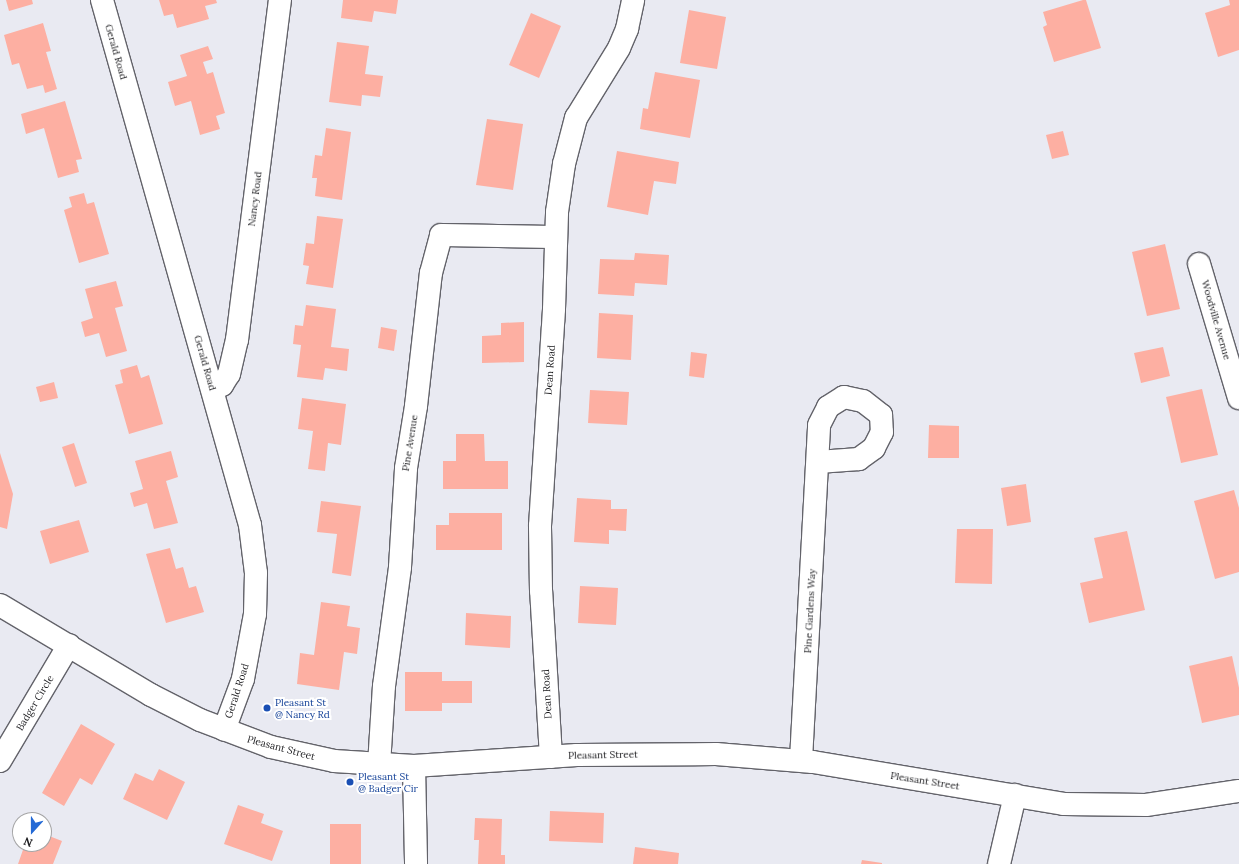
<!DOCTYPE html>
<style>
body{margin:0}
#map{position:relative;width:1239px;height:864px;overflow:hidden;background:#e9eaf2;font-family:Lora,serif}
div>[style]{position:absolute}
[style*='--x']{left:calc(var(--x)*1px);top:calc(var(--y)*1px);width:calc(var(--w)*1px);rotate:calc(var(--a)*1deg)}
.building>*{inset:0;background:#fdafa2}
.roads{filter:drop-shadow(1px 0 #63636a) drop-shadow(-1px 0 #63636a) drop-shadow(0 1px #63636a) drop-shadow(0 -1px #63636a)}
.minor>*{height:22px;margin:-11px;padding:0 11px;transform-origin:11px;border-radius:11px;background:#fff}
.dots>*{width:11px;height:11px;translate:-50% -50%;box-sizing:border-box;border:2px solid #fff;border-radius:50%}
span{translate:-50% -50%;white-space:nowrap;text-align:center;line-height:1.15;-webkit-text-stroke:4px #fff;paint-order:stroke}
.street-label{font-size:10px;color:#1d1d20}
.transit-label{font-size:10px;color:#164399}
.left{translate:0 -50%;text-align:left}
.north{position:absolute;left:12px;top:812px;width:40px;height:40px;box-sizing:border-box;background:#fff;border:1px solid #a5a5a6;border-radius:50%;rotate:201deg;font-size:11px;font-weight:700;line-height:16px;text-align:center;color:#1d1d20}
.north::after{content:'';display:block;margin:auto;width:14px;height:18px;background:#2369d5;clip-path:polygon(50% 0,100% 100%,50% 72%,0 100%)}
</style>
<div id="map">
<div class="building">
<div style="clip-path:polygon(6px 0,32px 0,33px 4px,9px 11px)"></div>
<div style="clip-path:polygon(159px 0,216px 0,217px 3px,205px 6px,209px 19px,177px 28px,173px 14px,164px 16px)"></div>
<div style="clip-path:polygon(343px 0,398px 0,396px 14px,374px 11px,372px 22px,341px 18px)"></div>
<div style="clip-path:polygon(1083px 0,1086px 0,1101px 48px,1054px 62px,1043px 27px,1047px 25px,1043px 12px)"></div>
<div style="clip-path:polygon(1229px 0,1239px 0,1239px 50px,1218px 57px,1205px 13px,1230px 5px)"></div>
<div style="clip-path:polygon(689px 10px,726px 17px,717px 69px,680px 63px)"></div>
<div style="clip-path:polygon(531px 13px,561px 26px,539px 78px,509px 65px)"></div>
<div style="clip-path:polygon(43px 23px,51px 51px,46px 52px,57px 89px,45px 93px,43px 85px,27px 89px,19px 63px,12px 65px,4px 35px)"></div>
<div style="clip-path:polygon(337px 42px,369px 46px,365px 74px,383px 76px,380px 97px,362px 95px,361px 106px,329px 102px)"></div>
<div style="clip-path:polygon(208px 46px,213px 59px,203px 62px,207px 74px,213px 72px,225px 113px,216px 116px,220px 129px,200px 135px,191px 101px,175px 106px,168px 82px,187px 76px,180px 55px)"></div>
<div style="clip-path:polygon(655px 72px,700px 80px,690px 138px,640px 129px,643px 108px,648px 109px)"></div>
<div style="clip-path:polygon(65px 101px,82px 159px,76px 160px,79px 172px,58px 178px,44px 128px,26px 134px,21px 114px)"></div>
<div style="clip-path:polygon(487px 119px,523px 124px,513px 190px,476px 185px)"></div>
<div style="clip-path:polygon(326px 128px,351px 132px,342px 200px,315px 196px,317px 178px,312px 178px,315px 155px,322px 156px)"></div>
<div style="clip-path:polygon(1063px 131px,1069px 155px,1052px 159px,1046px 135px)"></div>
<div style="clip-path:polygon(617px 151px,679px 162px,676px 184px,654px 181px,648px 215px,607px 207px)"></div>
<div style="clip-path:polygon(84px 193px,87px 204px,94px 202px,109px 254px,79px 263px,64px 210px,72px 207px,69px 197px)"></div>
<div style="clip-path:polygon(317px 216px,343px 219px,333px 288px,306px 284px,309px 266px,303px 265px,306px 243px,314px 244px)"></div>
<div style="clip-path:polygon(1165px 244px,1180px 309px,1147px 316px,1132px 252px)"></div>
<div style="clip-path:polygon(635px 253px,669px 255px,667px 285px,635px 283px,634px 296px,598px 294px,600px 259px,634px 260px)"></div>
<div style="clip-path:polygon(116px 281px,123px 306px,115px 308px,127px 351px,106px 357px,99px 333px,85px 337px,81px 322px,93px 318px,85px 289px)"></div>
<div style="clip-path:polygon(306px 305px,336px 309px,331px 347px,349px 349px,347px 371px,325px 368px,323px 380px,297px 377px,301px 345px,293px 344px,295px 325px,303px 326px)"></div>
<div style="clip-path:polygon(599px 313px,633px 315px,631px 360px,597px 358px)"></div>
<div style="clip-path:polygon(524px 322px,524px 362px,482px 363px,482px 336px,501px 335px,501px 323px)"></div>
<div style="clip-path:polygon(381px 327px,397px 330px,394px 351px,378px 348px)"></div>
<div style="clip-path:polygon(1163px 347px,1170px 376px,1141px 383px,1134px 353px)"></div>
<div style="clip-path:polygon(691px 352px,707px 354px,704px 378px,689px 376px)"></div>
<div style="clip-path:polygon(137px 365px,141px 378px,149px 375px,163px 424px,129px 434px,115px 385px,123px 383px,120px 370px)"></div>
<div style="clip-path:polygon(54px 382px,58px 398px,40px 402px,36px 387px)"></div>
<div style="clip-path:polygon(1202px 389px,1218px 455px,1181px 463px,1166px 397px)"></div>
<div style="clip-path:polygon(590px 390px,629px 392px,627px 425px,588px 423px)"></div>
<div style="clip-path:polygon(302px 398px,346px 404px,341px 445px,328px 443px,325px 471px,308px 469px,313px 431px,298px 429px)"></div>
<div style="clip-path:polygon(929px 425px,959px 426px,959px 458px,928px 458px)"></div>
<div style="clip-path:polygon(456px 434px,484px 434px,485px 461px,508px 461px,508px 489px,443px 489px,443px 461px,456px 461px)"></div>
<div style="clip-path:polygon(74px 443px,87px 483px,75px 487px,62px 447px)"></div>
<div style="clip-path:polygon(171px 451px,178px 477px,166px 481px,178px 523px,154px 529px,147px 503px,134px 507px,130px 493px,143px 489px,135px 461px)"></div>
<div style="clip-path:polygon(0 453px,13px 494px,7px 529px,0 527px)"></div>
<div style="clip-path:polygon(1026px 484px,1031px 522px,1007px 526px,1001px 488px)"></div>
<div style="clip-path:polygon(1234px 490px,1239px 508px,1239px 572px,1215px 579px,1194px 501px)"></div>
<div style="clip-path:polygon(577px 498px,611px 500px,611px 509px,627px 509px,626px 531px,609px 530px,609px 544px,574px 542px)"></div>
<div style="clip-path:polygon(321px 501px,361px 506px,351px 576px,332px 573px,337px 534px,317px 532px)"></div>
<div style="clip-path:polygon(449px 513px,502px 513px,502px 550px,436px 550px,436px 525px,449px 525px)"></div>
<div style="clip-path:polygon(79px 520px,89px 552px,50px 564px,40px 531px)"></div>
<div style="clip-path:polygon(957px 529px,993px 529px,992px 584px,955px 583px)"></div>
<div style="clip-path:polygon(1127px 531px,1145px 610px,1089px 623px,1080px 583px,1103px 578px,1094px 538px)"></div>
<div style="clip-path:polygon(170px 548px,176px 569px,183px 567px,189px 588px,196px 586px,204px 612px,166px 623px,146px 554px)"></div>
<div style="clip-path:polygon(580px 586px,618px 588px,616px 625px,578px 623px)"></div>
<div style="clip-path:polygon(321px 602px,350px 606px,347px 626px,360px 628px,357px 654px,344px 652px,339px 690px,297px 684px,300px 653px,314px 655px)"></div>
<div style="clip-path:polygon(466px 613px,511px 616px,510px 648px,465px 645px)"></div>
<div style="clip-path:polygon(1232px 656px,1239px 688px,1239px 715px,1202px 723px,1189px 666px)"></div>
<div style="clip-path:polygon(405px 672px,442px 672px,442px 681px,472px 681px,472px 703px,442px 703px,442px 711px,405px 711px)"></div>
<div style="clip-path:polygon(81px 724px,115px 744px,92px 785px,80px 778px,64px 806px,42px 793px)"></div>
<div style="clip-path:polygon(159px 769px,185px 782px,167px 820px,123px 799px,135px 773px,153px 781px)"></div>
<div style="clip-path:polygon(238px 805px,264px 814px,261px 823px,283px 831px,272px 861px,224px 844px)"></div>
<div style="clip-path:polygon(550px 811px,604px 813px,603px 843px,549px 841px)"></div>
<div style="clip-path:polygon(475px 818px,502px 819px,501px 855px,505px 855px,505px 864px,478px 864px,479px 840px,474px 840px)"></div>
<div style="clip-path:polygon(330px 824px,361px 824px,361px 864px,330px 864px)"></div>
<div style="clip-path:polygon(44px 834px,62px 841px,53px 864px,18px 864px,25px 844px,44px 844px)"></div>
<div style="clip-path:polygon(635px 847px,679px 853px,678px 864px,633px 864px)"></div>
<div style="clip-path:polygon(862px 860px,882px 863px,882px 864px,861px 864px)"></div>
</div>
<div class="roads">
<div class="minor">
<div style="--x:102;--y:0;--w:545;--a:74.26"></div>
<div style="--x:250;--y:525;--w:48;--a:82.9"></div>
<div style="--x:256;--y:573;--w:41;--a:91.4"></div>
<div style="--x:255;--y:614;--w:66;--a:100.5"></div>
<div style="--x:243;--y:679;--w:54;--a:110.4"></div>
<div style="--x:1199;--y:264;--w:140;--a:73.4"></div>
<div style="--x:212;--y:389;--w:11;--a:-22"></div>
<div style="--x:222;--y:385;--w:13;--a:-58"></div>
<div style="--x:229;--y:374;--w:35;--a:-77"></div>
<div style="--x:237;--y:340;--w:343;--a:-82.8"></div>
<div style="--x:0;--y:605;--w:176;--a:30.8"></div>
<div style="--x:151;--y:695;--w:55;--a:27"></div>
<div style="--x:200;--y:720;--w:76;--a:20.8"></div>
<div style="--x:271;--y:747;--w:65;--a:12.5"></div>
<div style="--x:334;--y:761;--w:80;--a:3.6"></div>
<div style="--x:414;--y:766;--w:163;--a:-3.9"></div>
<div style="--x:577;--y:755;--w:139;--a:-0.4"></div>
<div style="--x:716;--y:754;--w:97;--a:4.7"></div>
<div style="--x:813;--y:762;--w:254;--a:9.5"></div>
<div style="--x:1064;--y:804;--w:82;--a:0.7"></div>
<div style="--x:1146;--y:805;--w:94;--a:-8.6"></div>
<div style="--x:551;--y:757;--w:166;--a:-93.4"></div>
<div style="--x:541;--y:591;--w:65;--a:-90.9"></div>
<div style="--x:540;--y:526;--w:217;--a:-86.3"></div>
<div style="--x:554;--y:309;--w:97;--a:-88.2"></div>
<div style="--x:557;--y:212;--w:49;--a:-81.7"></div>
<div style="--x:564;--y:164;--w:48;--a:-75.4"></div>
<div style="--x:576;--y:118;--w:82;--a:-58.4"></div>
<div style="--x:619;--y:48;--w:21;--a:-67"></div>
<div style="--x:627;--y:29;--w:30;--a:-78"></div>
<div style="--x:801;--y:760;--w:335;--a:-86.9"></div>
<div style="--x:819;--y:425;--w:20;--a:-63"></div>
<div style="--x:828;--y:407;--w:19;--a:-32"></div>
<div style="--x:844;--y:397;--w:19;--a:12"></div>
<div style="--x:863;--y:401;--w:23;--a:38"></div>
<div style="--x:881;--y:415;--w:17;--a:87"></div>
<div style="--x:882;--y:432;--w:18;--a:117"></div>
<div style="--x:874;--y:448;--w:19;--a:144"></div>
<div style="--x:859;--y:459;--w:41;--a:175.8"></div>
<div style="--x:0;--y:761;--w:135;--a:-59.3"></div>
<div style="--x:379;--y:765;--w:79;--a:-86.4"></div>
<div style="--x:384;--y:686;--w:120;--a:-82.3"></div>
<div style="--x:400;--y:567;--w:99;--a:-86.5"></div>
<div style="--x:406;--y:468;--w:63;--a:-80.8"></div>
<div style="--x:416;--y:406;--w:134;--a:-83.6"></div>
<div style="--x:431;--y:273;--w:39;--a:-75"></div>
<div style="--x:441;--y:235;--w:114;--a:1"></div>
<div style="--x:414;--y:766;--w:98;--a:88.8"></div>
<div style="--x:999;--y:864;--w:71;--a:-76.9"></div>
</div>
</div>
<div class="dots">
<div style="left:267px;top:708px;background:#1a4fb4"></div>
<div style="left:350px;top:782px;background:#1a4fb4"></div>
</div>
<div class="street-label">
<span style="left:116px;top:52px;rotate:74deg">Gerald Road</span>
<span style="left:255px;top:199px;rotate:-83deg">Nancy Road</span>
<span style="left:1216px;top:320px;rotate:74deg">Woodville Avenue</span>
<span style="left:205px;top:363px;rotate:74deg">Gerald Road</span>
<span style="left:550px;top:370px;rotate:-86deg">Dean Road</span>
<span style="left:410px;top:443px;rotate:-81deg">Pine Avenue</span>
<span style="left:810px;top:611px;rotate:-87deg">Pine Gardens Way</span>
<span style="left:237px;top:691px;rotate:-72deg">Gerald Road</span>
<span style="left:547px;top:694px;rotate:-93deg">Dean Road</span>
<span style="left:35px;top:703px;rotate:-59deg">Badger Circle</span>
<span style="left:281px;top:748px;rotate:15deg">Pleasant Street</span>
<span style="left:603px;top:755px;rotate:-1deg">Pleasant Street</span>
<span style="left:925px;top:781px;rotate:9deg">Pleasant Street</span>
</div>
<div class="transit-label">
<span class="left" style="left:275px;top:708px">Pleasant St<br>@ Nancy Rd</span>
<span class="left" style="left:358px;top:782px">Pleasant St<br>@ Badger Cir</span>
</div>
<div class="north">N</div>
</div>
